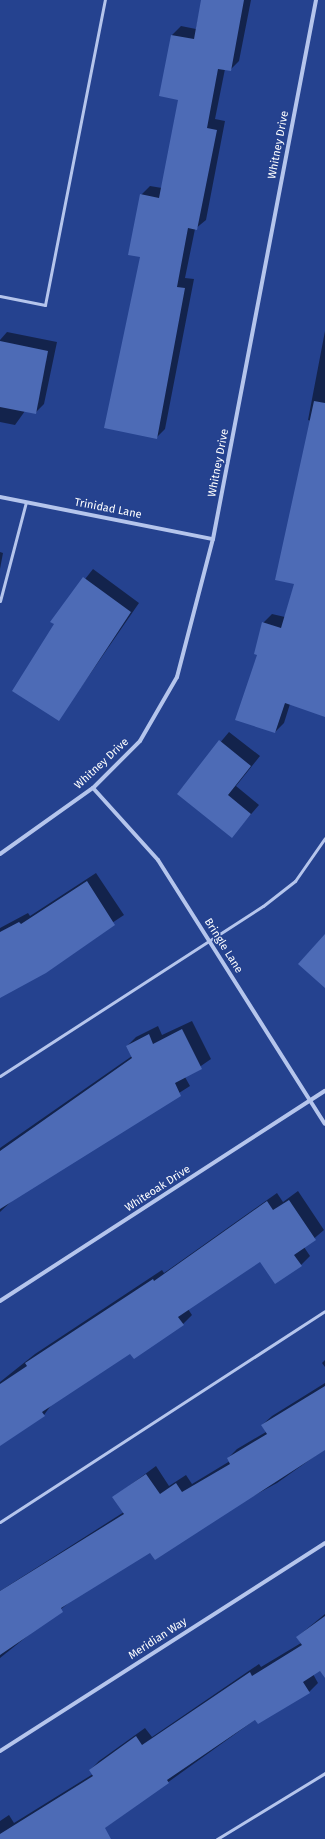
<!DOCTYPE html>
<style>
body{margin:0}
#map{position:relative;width:325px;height:1839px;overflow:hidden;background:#25428f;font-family:"Fira Sans",sans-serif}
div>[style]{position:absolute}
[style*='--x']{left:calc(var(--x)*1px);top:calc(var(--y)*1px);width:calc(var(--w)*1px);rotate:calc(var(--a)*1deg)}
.shadow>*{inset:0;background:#0007}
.building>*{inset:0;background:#4d6bb6}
.service>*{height:3px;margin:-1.5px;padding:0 1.5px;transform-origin:1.5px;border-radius:1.5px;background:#b5c5ec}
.minor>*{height:4px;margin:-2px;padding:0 2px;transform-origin:2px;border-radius:2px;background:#b5c5ec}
span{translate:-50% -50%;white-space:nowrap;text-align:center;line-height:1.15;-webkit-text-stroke:3px #25428f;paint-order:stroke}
.street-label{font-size:11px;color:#fff}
</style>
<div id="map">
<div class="shadow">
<div style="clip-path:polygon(202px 0,251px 0,239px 61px,230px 70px,225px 69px,215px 119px,225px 121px,206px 220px,195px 229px,185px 278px,194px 279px,165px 429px,156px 438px,142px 257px,141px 195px,150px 186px,162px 188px,180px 99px,172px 35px,181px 26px,196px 29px)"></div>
<div style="clip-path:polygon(325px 331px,325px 715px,290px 704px,284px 723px,275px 732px,258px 654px,263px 623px,272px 614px,285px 617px,295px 583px,311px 421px,308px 420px)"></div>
<div style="clip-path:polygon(7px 332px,57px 342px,44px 404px,35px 413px,25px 411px,15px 425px,0 422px,0 340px)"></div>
<div style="clip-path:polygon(0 552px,3px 553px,0 569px)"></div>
<div style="clip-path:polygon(93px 569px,139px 603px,59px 719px,55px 624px,52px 621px)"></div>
<div style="clip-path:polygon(229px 732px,260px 756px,236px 786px,259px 805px,232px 836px,178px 793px)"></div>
<div style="clip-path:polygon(96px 873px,124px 915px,0 997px,0 928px,28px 913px,30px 916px)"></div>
<div style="clip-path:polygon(192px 1021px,211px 1059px,185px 1077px,190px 1086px,17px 1196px,0 1212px,0 1148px,132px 1056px,127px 1046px,136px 1037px,158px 1026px,162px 1035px)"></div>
<div style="clip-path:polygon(298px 1191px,324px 1230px,304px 1247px,310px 1256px,301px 1265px,260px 1260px,188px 1309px,192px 1315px,183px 1324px,130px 1352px,52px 1404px,44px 1415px,0 1445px,0 1382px,35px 1354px,162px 1270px,164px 1273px,277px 1193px,283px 1202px)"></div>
<div style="clip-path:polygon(325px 1360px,325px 1367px,322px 1363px)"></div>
<div style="clip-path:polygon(325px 1383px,325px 1449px,277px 1483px,150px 1552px,71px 1601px,0 1658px,0 1591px,124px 1512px,114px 1497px,156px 1466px,169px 1486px,186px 1475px,192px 1484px,230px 1461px,228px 1458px,237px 1449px,266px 1432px,262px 1425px,272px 1416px)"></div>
<div style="clip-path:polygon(325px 1614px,325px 1665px,313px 1674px,318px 1683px,309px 1692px,256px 1719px,89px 1839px,0 1839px,0 1821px,9px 1815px,14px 1823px,93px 1774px,90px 1770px,99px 1761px,145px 1728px,152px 1737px,259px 1664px,261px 1667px,301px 1643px,297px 1637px)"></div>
</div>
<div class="building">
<div style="clip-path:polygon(201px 0,244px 0,231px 71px,218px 69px,207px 128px,217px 130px,197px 230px,188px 228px,177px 287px,185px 288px,157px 439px,104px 428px,140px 257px,128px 255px,140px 194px,159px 198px,178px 100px,159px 96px,171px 35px,194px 39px)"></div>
<div style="clip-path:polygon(0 341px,48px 351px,36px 414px,0 407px)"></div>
<div style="clip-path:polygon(314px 401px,325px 403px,325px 717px,285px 703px,275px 733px,235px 720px,257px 655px,254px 654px,262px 622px,281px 628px,294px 584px,275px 580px)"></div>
<div style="clip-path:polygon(83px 577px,131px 612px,59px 721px,12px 691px,54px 624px,50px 622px)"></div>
<div style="clip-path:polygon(219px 740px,251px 766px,228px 795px,251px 814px,232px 838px,177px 794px)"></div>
<div style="clip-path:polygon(87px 881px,115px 925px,46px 973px,0 998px,0 932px,19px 922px,21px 924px)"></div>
<div style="clip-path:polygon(325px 934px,325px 988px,298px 964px)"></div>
<div style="clip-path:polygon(182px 1029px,202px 1069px,175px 1083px,181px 1096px,0 1209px,0 1151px,132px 1058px,126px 1046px,149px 1034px,153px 1044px)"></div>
<div style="clip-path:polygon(289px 1200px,316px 1240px,294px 1255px,302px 1266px,275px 1284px,260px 1262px,178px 1317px,184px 1325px,134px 1359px,130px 1354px,42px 1412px,45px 1416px,0 1446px,0 1384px,27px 1366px,25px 1363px,153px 1279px,154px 1281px,267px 1201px,273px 1210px)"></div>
<div style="clip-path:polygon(325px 1386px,325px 1450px,155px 1560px,150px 1553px,61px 1608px,63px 1612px,0 1655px,0 1591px,124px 1514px,112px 1497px,146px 1474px,160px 1494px,176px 1483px,182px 1492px,230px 1464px,227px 1458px,267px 1434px,261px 1425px)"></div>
<div style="clip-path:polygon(325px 1616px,325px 1678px,320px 1671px,303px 1682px,310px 1693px,258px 1724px,255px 1720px,167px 1780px,169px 1783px,105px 1828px,111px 1839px,0 1839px,0 1834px,93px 1776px,89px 1770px,136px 1736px,142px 1745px,250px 1672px,252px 1676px,302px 1645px,296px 1637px)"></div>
</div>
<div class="service">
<div style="--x:0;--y:296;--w:46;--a:11.3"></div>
<div style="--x:45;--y:305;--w:311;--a:-78.9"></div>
<div style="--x:0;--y:601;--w:102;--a:-75.3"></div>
<div style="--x:0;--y:1076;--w:313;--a:-32.9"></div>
<div style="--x:263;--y:906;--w:41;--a:-38"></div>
<div style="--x:295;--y:881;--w:52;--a:-55.1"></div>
<div style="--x:0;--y:1522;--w:387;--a:-33"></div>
<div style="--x:217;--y:1839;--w:127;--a:-31.4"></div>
</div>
<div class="minor">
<div style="--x:0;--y:497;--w:217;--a:11.2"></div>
<div style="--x:93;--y:788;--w:97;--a:47.9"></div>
<div style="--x:158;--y:860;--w:312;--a:57.7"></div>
<div style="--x:0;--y:854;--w:114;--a:-35.4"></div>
<div style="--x:93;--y:788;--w:66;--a:-45"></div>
<div style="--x:140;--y:741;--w:74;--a:-60"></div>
<div style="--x:177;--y:677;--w:143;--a:-75.4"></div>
<div style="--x:213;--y:539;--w:549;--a:-79.18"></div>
<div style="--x:0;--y:1301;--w:387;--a:-32.9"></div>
<div style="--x:0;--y:1751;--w:386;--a:-32.6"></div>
</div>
<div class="street-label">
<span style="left:279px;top:145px;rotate:-79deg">Whitney Drive</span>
<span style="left:219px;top:463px;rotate:-79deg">Whitney Drive</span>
<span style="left:108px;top:509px;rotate:11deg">Trinidad Lane</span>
<span style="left:102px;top:764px;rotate:-43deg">Whitney Drive</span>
<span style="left:223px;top:946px;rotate:58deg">Bringle Lane</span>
<span style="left:158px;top:1189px;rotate:-33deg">Whiteoak Drive</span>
<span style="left:158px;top:1639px;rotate:-33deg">Meridian Way</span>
</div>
</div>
